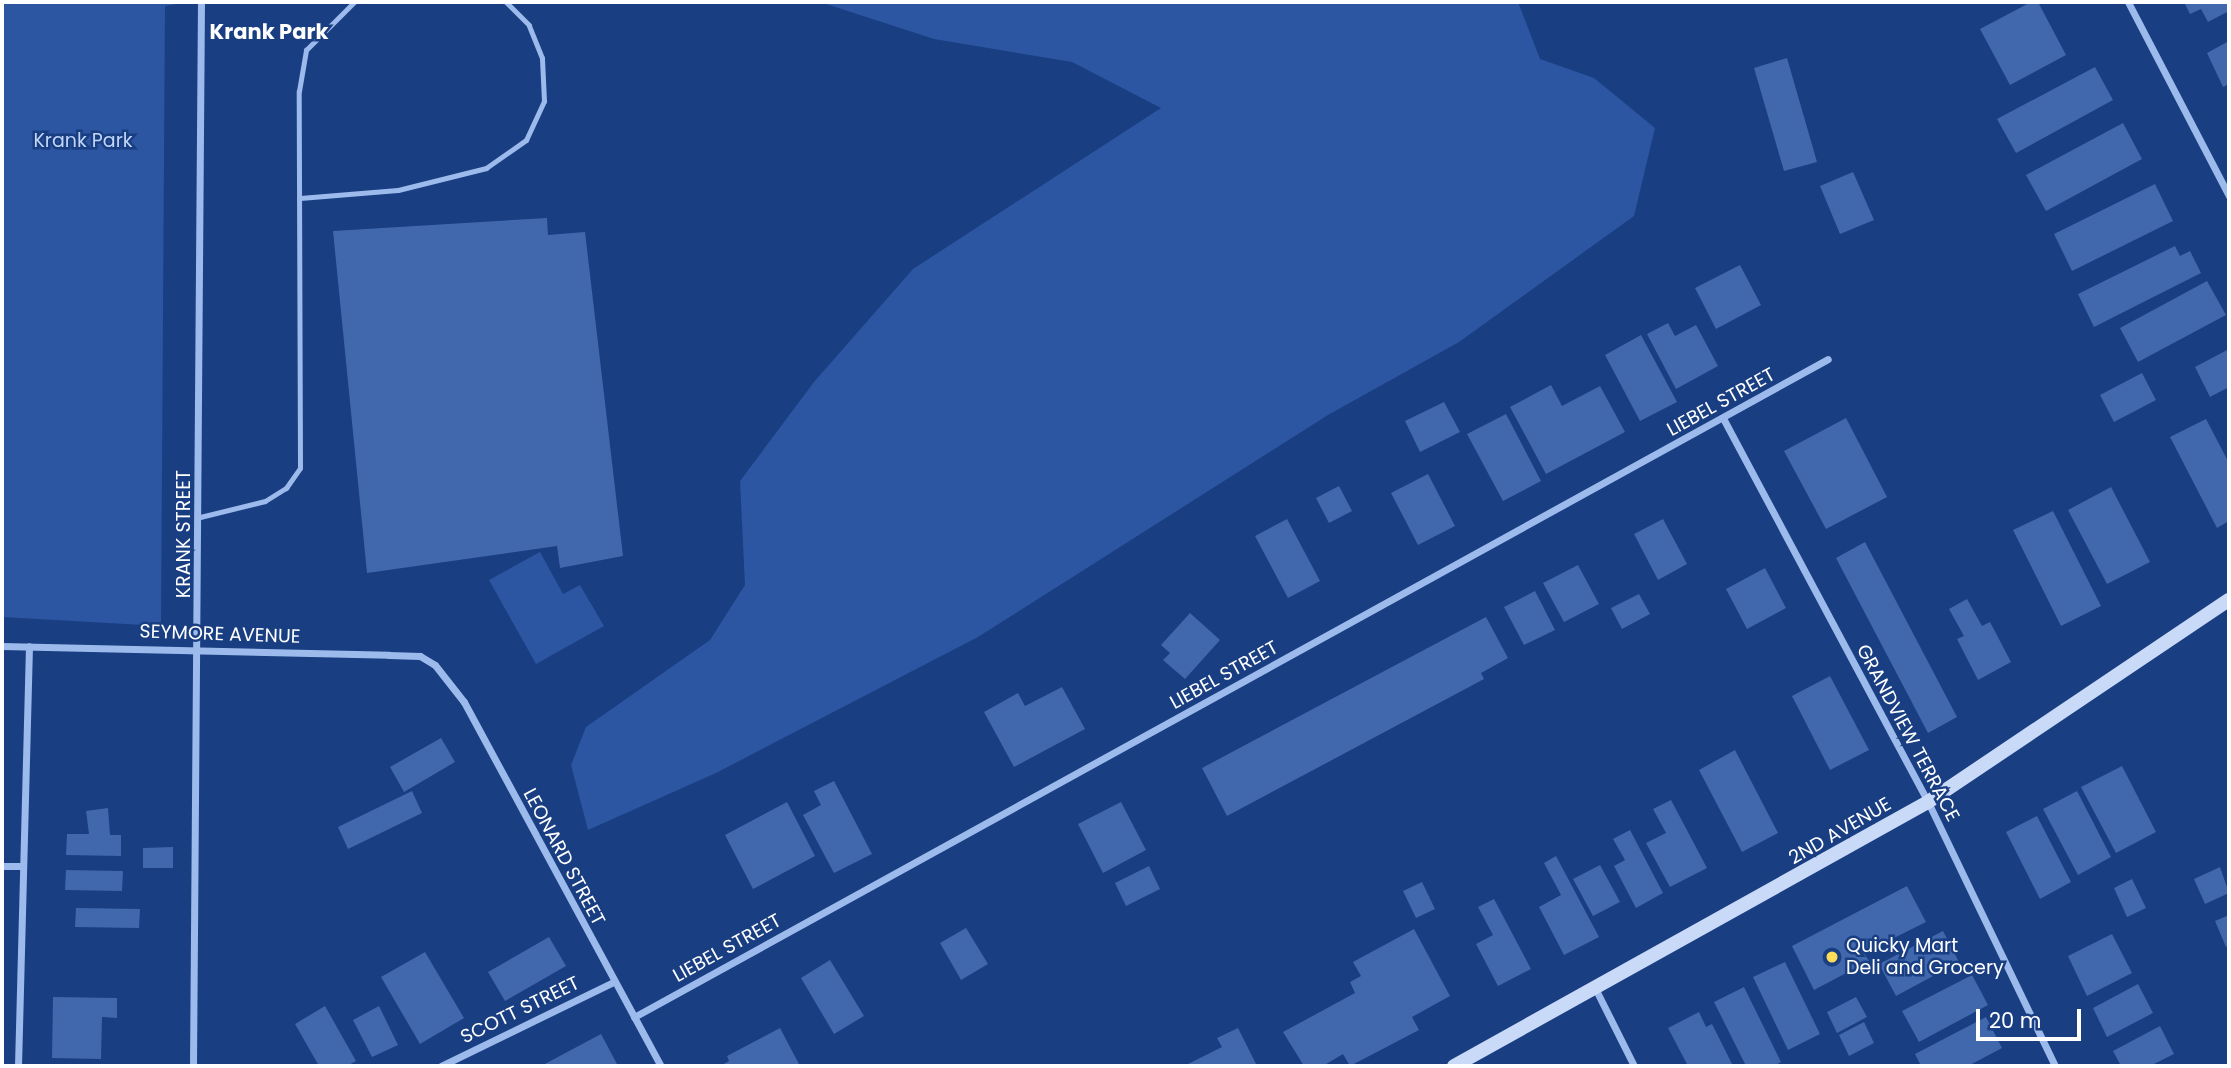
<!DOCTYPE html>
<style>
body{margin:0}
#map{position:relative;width:2231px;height:1068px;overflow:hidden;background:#193e82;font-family:Poppins,sans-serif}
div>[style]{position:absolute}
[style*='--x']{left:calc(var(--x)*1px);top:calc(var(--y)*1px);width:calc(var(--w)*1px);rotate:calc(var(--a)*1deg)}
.green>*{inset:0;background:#2c56a1}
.building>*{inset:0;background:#4168ac}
.lane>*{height:5px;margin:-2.5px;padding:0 2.5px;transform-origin:2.5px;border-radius:2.5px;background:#9cbaeb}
.street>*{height:7px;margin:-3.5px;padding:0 3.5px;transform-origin:3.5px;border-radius:3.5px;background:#9cbaeb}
.secondary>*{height:14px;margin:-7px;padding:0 7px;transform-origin:7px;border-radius:7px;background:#c9d9f8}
.dots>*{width:19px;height:19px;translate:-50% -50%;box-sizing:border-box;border:4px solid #193e82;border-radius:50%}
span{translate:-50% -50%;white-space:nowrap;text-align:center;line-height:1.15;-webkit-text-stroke:5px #193e82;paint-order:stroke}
.park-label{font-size:19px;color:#c1d6f8}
.street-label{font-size:19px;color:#fff}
.poi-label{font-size:19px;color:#fff}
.left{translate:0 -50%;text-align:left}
.neighbourhood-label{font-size:21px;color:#fff;font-weight:700}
.frame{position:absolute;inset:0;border:4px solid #fff;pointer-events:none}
.scale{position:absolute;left:1976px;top:1009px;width:105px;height:32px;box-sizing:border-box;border:4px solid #fff;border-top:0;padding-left:9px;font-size:21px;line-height:24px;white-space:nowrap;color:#fff;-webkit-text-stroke:5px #193e82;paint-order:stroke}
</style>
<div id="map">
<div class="green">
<div style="clip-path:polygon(2px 2px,188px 2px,165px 6px,161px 626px,2px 617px)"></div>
<div style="clip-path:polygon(820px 2px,1518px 2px,1540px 59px,1594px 78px,1655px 128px,1634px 216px,1459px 342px,1328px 415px,978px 637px,716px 773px,588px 830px,571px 765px,586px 727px,710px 640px,745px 585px,740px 481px,814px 382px,913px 269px,1161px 108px,1072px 62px,934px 39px)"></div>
<div style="clip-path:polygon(540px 552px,563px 594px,580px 585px,604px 626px,536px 664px,489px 580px)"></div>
</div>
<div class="building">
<div style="clip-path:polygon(2031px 2px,2038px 2px,2066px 55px,2010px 85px,1980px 29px)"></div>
<div style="clip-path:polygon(2184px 2px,2229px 2px,2229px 11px,2208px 22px,2201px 9px,2190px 14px)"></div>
<div style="clip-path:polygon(2229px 41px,2229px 84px,2223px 87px,2207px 53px)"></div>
<div style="clip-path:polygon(1787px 58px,1817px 162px,1784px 171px,1754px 68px)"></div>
<div style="clip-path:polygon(2095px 67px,2113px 100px,2016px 153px,1997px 119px)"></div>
<div style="clip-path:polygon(2123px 123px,2142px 159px,2046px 211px,2026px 175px)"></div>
<div style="clip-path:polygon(1853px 172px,1874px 220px,1840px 234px,1820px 186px)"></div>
<div style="clip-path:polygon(2155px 184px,2173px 221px,2072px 271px,2054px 234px)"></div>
<div style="clip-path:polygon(547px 218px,548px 235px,585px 232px,623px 556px,560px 568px,557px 546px,367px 573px,333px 231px)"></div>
<div style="clip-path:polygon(2175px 246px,2180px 256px,2190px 251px,2201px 273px,2094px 327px,2078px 294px)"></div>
<div style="clip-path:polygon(1740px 265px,1761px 305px,1716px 329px,1695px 288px)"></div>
<div style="clip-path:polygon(2207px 281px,2226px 315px,2138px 362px,2120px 328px)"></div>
<div style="clip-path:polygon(1668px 323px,1675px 336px,1696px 325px,1718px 366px,1676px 389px,1647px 334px)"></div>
<div style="clip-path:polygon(1641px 335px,1677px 402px,1640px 421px,1605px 355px)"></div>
<div style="clip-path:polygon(2229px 349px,2229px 387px,2210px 397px,2195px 367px)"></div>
<div style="clip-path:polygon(2142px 373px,2156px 400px,2114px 422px,2100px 395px)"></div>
<div style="clip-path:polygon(1551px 385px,1562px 406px,1600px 386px,1625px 432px,1546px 474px,1510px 407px)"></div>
<div style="clip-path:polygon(1444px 402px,1460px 432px,1420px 452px,1405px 421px)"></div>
<div style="clip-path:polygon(1506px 414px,1541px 481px,1503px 501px,1467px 434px)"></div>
<div style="clip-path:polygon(1846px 418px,1887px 497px,1826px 529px,1784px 451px)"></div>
<div style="clip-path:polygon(2206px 419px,2229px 463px,2229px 521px,2217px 528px,2170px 437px)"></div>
<div style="clip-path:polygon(1428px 474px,1455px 526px,1418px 545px,1391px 493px)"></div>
<div style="clip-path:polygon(1339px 486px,1352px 511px,1329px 523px,1316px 498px)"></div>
<div style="clip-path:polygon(2111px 487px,2150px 562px,2107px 584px,2068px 510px)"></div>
<div style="clip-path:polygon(2053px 511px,2101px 606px,2061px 626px,2013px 530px)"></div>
<div style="clip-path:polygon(1287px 519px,1320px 581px,1288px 598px,1255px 536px)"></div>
<div style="clip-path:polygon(1663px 519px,1687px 564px,1658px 580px,1634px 534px)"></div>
<div style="clip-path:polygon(1865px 542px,1957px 717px,1928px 733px,1836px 558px)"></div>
<div style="clip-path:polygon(1578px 565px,1599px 604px,1564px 622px,1543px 583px)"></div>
<div style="clip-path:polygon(1765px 568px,1786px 608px,1747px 629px,1726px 589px)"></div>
<div style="clip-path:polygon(1535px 591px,1555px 630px,1524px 645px,1504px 607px)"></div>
<div style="clip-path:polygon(1639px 594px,1650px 614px,1622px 629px,1611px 608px)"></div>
<div style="clip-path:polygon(1967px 599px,1982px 626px,1990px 622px,2011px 662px,1978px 680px,1957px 639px,1964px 636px,1949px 609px)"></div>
<div style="clip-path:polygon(1190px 613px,1220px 640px,1185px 679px,1163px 660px,1170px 653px,1161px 645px)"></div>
<div style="clip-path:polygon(1486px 617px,1508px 658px,1481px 673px,1484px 679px,1227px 816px,1202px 768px)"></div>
<div style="clip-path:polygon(1830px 676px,1869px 750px,1830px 770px,1792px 696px)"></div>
<div style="clip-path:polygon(1062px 687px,1085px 729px,1014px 767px,984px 712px,1018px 693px,1025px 706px)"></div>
<div style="clip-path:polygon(441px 738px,455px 762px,404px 792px,390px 767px)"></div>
<div style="clip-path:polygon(1735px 750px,1778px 833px,1742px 852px,1699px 770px)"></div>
<div style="clip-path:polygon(2122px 766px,2156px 832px,2116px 853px,2081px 787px)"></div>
<div style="clip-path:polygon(834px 781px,872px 854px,834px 873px,803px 815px,821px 805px,814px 791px)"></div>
<div style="clip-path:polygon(412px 791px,422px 813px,348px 849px,338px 827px)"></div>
<div style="clip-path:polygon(2077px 791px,2111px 857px,2078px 875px,2043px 809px)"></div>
<div style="clip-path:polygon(1671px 800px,1707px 868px,1670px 887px,1646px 843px,1666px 833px,1653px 809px)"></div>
<div style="clip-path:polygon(787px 802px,815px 856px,753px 889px,725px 835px)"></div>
<div style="clip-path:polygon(1121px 802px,1146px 850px,1103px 873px,1078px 824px)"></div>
<div style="clip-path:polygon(108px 808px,110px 835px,121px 835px,121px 856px,66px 855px,67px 834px,89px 834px,86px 811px)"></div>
<div style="clip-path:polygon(2037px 816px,2071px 882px,2040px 899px,2006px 832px)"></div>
<div style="clip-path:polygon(1630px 830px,1663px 893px,1636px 908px,1614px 866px,1625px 860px,1613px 839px)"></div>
<div style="clip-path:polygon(173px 847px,173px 868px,143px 868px,143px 848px)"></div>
<div style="clip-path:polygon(1556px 856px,1599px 937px,1564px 955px,1539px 907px,1561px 895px,1544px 863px)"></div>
<div style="clip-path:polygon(1600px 865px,1620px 902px,1593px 916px,1573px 879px)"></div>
<div style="clip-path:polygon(1149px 866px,1160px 889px,1126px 906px,1115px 883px)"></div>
<div style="clip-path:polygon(2220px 867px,2229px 893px,2205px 904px,2194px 879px)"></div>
<div style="clip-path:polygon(66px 870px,123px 871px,122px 891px,65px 890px)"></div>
<div style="clip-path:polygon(2132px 879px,2146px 908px,2127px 917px,2114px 888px)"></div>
<div style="clip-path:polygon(1422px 882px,1435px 909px,1416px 918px,1403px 891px)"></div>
<div style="clip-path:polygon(1907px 886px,1926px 922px,1864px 953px,1869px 961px,1814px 990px,1792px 946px)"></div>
<div style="clip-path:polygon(1494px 899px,1531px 969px,1498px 986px,1476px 944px,1493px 935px,1478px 907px)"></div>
<div style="clip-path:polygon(76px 908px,140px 909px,139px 928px,75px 927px)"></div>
<div style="clip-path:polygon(2229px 915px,2229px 946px,2226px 947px,2215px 921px)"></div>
<div style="clip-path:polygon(966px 928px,988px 964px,961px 980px,940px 943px)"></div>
<div style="clip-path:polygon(1414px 929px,1450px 996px,1412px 1017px,1419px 1030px,1350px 1066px,1343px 1054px,1323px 1066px,1304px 1066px,1283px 1032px,1355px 993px,1350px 982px,1361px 976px,1353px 962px)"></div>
<div style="clip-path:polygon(1943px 931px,1959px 962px,1896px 996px,1879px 964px)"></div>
<div style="clip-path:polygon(2112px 934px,2132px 973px,2087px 996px,2068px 956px)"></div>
<div style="clip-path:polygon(549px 937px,566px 966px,505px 1001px,488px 972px)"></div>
<div style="clip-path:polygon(425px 952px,464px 1018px,420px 1044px,381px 977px)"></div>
<div style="clip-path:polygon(830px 960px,864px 1016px,834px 1034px,801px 978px)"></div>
<div style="clip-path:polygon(1785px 962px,1820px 1034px,1788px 1050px,1753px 977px)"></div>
<div style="clip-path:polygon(1972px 975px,1988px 1005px,1919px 1042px,1902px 1011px)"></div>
<div style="clip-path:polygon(2138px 984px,2153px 1013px,2107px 1037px,2093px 1008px)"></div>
<div style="clip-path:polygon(1744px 987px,1781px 1062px,1774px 1066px,1746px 1066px,1714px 1002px)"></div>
<div style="clip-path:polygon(53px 997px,117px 998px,117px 1018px,102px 1017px,101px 1059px,52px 1058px)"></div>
<div style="clip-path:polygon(1856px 997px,1867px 1017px,1837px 1033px,1827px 1012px)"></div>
<div style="clip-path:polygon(325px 1006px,356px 1061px,347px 1066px,319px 1066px,295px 1024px)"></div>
<div style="clip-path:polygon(379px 1006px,398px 1045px,372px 1057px,353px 1020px)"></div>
<div style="clip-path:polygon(1699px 1012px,1706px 1027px,1712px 1024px,1733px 1066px,1688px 1066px,1668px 1028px)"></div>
<div style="clip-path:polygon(1986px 1017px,2002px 1048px,1968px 1066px,1921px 1066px,1915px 1054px)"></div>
<div style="clip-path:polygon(1864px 1022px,1874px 1043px,1849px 1056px,1839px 1035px)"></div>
<div style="clip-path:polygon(2160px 1026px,2174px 1054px,2150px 1066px,2121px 1066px,2113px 1051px)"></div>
<div style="clip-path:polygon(780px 1028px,800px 1066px,720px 1066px,729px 1061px,727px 1056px)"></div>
<div style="clip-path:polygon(1238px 1028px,1257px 1066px,1184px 1066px,1222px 1047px,1217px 1038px)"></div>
<div style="clip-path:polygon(601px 1034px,618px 1066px,541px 1066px)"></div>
</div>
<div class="lane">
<div style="--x:300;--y:198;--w:98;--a:-4.7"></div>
<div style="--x:398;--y:190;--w:91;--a:-14"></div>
<div style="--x:486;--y:168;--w:49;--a:-35"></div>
<div style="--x:526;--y:140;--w:43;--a:-65.2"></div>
<div style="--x:544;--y:101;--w:43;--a:-92.7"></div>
<div style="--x:542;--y:58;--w:35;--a:-112"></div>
<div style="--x:529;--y:25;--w:33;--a:-135"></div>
<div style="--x:200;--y:517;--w:67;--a:-13.8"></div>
<div style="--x:265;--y:501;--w:25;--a:-32"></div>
<div style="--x:286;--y:488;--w:24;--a:-55"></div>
<div style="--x:300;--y:468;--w:377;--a:-90.2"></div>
<div style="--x:299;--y:91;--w:42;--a:-80.3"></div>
<div style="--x:306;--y:50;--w:68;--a:-45"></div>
</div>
<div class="street">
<div style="--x:2128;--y:2;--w:219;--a:62.5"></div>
<div style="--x:1724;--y:420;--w:433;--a:61.9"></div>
<div style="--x:1928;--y:802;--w:293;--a:64.3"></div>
<div style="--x:2;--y:646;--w:387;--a:1.3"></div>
<div style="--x:389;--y:655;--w:31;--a:2"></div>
<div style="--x:420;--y:656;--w:17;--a:31"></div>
<div style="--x:435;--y:665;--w:47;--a:51.9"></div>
<div style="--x:464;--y:702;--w:414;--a:61.6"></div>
<div style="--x:2;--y:866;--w:21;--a:0"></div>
<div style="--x:1595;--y:988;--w:87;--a:63.4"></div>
<div style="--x:634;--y:1017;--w:1363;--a:-28.86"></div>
<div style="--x:18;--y:1066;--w:420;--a:-88.5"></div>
<div style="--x:193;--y:1066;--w:1064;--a:-89.57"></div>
<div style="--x:441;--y:1066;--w:191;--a:-26"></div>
</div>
<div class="secondary">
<div style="--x:1454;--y:1066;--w:543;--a:-29.12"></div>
<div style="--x:1928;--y:802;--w:362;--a:-33.9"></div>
</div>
<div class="dots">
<div style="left:1832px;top:957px;background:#ffdc57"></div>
</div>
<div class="park-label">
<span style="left:83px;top:141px">Krank Park</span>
</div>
<div class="street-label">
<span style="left:1721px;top:402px;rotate:-29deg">LIEBEL STREET</span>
<span style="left:184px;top:534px;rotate:-90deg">KRANK STREET</span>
<span style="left:220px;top:634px;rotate:2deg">SEYMORE AVENUE</span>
<span style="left:1224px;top:675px;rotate:-29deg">LIEBEL STREET</span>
<span style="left:1908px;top:733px;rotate:62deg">GRANDVIEW TERRACE</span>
<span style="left:1840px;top:831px;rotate:-30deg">2ND AVENUE</span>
<span style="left:564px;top:857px;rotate:62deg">LEONARD STREET</span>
<span style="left:727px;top:948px;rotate:-29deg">LIEBEL STREET</span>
<span style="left:520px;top:1010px;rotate:-26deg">SCOTT STREET</span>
</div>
<div class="poi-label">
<span class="left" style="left:1846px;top:957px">Quicky Mart<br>Deli and Grocery</span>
</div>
<div class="neighbourhood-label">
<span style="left:269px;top:32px">Krank Park</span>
</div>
<div class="frame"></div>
<div class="scale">20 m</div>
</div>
